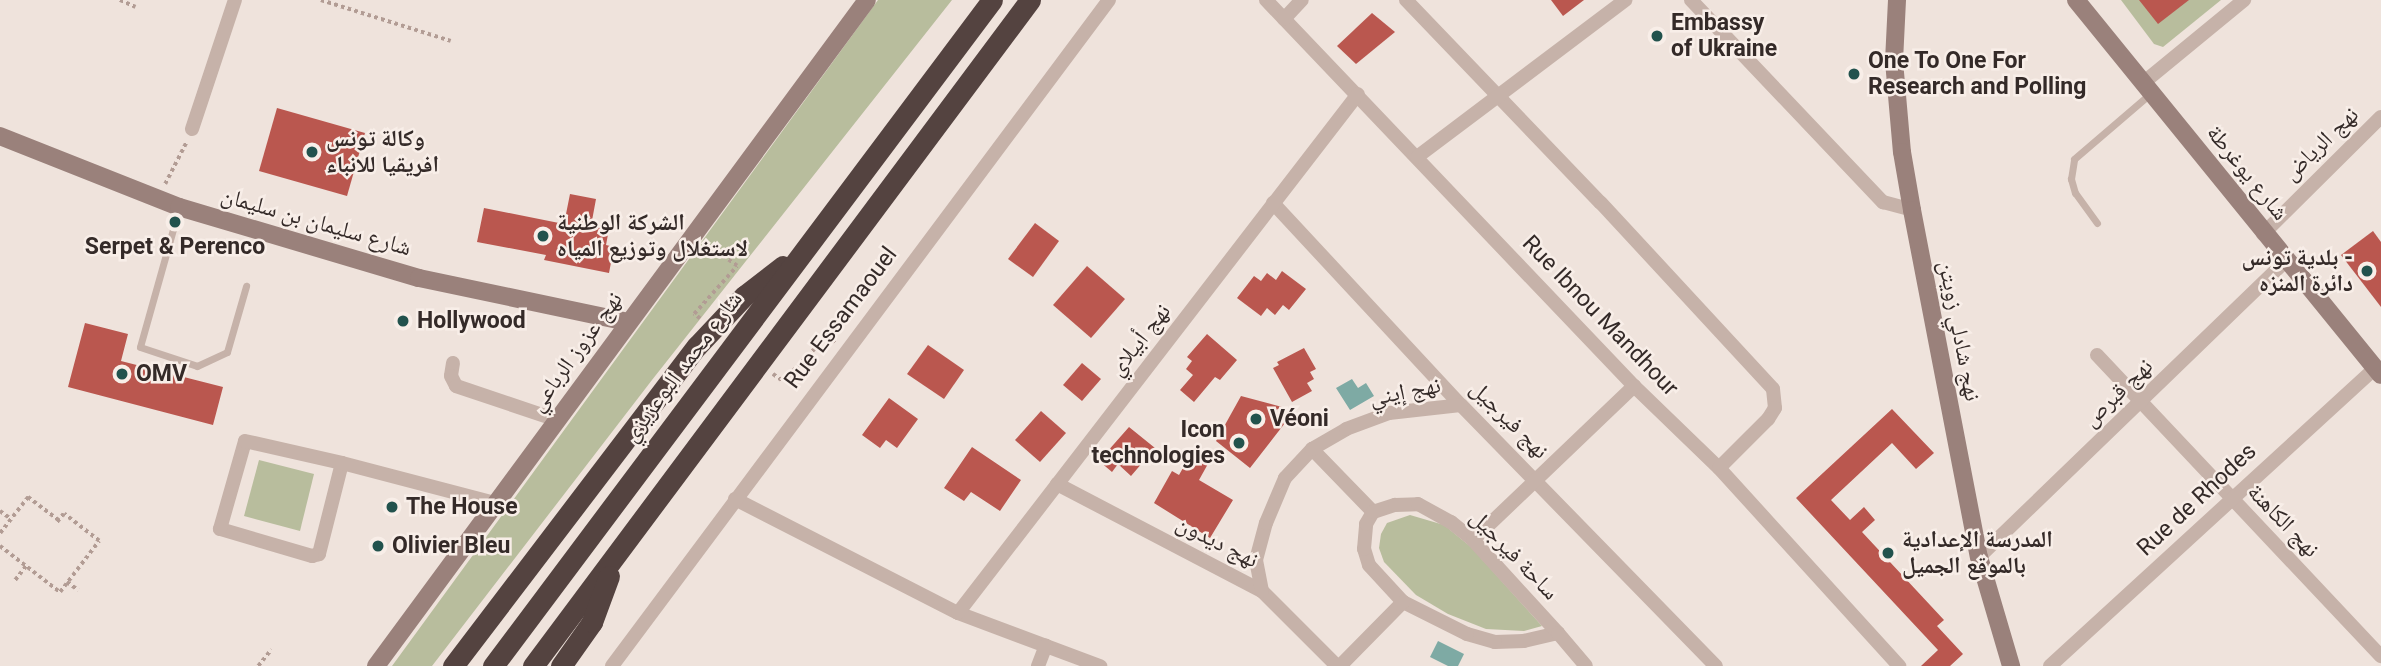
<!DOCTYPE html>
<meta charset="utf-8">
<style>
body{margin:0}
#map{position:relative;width:2381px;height:666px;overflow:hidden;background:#efe3dc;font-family:Roboto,"Noto Naskh Arabic",sans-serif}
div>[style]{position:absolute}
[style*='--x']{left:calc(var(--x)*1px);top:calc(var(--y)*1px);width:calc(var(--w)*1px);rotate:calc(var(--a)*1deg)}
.green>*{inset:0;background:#b8bd9d}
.water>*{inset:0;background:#7eaaa4}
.building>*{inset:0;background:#ba574f}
.path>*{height:3.5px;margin-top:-1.75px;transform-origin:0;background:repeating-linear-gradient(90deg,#b29c94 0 3.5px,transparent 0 7px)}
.lane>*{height:7px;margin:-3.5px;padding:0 3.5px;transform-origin:3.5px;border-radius:3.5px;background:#c6b2a9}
.street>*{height:14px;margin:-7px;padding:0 7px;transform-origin:7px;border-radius:7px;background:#c6b2a9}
.secondary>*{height:18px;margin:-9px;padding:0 9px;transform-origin:9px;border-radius:9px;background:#9a817b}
.highway>*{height:21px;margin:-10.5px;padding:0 10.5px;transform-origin:10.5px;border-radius:10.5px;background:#544340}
.dots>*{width:19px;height:19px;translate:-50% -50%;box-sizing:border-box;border:4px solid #f8eee8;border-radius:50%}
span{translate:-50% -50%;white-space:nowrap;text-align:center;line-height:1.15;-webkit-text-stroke:5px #f8eee8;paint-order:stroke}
.poi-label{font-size:23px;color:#342a28;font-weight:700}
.left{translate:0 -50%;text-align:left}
.right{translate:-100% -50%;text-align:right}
.street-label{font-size:23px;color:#342a28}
</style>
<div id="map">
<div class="green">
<div style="clip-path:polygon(878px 0,952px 0,652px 380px,432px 666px,392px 666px)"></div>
<div style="clip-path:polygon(2121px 0,2221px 0,2163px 47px,2154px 44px)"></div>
<div style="clip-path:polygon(259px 460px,314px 474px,300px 531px,244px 516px)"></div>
<div style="clip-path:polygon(1410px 515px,1444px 525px,1471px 547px,1542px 626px,1524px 631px,1486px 629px,1448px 614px,1416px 595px,1384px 562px,1379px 548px,1381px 534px,1387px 523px)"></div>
</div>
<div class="water">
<div style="clip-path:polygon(1352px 379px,1358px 388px,1366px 383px,1374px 396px,1350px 410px,1336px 388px)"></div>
<div style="clip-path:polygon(1438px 641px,1464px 654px,1458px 666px,1448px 666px,1430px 657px)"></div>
</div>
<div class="building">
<div style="clip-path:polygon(1551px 0,1584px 0,1563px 16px)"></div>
<div style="clip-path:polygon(2139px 0,2189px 0,2158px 24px)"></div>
<div style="clip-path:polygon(1372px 13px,1395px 32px,1356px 64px,1337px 46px)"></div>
<div style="clip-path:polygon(277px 108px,365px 133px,347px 196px,259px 171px)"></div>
<div style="clip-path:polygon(570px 194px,596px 199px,591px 226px,609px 229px,606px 245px,614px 247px,609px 273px,544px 260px,546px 255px,477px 242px,484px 208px,564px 224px)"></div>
<div style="clip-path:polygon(1035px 223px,1059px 241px,1033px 277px,1008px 259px)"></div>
<div style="clip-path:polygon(2373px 231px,2381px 242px,2381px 307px,2341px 255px)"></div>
<div style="clip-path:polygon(1087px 266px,1125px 299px,1091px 338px,1053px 305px)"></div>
<div style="clip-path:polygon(1282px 271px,1306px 289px,1289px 310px,1283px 305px,1275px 315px,1267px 308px,1261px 316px,1237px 298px,1254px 276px,1261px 281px,1267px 273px,1276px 280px)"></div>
<div style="clip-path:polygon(85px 323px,128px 334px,121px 361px,223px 387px,213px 425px,68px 387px)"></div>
<div style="clip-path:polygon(1207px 334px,1237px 360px,1220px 380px,1215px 377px,1194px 402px,1180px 390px,1193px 375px,1186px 369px,1192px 361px,1187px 357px)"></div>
<div style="clip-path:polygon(928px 345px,964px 370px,944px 399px,907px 374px)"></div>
<div style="clip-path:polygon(1304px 348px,1316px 369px,1310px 372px,1314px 379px,1307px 383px,1312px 391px,1292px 402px,1273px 368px,1279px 365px,1277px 362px)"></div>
<div style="clip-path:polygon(1082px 363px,1101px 379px,1082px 401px,1063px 385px)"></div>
<div style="clip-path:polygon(1241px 396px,1282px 407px,1270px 413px,1285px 423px,1250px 468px,1216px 441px)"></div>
<div style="clip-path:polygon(889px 398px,918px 419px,897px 448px,886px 440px,880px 448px,862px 435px)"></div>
<div style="clip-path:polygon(1892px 409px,1934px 453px,1916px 469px,1892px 443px,1831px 500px,1850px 520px,1864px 507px,1875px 520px,1862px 532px,1944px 620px,1937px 626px,1963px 654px,1950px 666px,1921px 666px,1938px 650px,1796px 498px)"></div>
<div style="clip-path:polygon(1041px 411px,1066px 433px,1040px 462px,1015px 440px)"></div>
<div style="clip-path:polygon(1129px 427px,1155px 448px,1131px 476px,1118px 464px,1112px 472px,1099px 461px)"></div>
<div style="clip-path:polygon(972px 447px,1021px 480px,1000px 511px,971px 492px,964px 501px,944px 488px)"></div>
<div style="clip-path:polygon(1192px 452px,1209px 462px,1199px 480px,1233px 500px,1210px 538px,1154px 503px,1172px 471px,1179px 475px)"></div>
</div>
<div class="path">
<div style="--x:120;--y:0;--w:17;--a:24"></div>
<div style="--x:321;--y:0;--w:136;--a:17.5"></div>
<div style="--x:165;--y:184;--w:48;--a:-62.9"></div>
<div style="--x:700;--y:319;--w:8;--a:-140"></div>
<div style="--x:694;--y:314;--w:64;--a:-48.1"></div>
<div style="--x:737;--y:266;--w:35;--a:-145"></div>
<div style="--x:773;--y:374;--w:12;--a:35"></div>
<div style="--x:783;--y:381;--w:63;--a:-45.6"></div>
<div style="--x:827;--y:336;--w:12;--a:35"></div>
<div style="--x:0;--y:511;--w:14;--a:36"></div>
<div style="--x:0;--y:533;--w:46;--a:-52.1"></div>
<div style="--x:28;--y:497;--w:39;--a:37"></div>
<div style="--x:0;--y:546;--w:76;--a:37.5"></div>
<div style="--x:60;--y:592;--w:64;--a:-52.6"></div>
<div style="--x:99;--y:541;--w:44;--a:-142.4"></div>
<div style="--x:64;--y:514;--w:13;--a:129"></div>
<div style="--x:15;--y:580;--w:18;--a:-52"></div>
<div style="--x:67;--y:582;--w:14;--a:36"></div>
<div style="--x:258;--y:666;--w:21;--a:-51"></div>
</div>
<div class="lane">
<div style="--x:179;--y:208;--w:144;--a:105.7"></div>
<div style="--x:140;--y:347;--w:60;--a:18.4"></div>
<div style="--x:197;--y:366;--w:33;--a:-25"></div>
<div style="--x:227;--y:352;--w:69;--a:-73.9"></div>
<div style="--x:2097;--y:223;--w:37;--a:-126"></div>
<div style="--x:2075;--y:193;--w:15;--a:-106"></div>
<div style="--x:2071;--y:179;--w:20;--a:-81"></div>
<div style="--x:2074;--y:159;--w:101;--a:-40.6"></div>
</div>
<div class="street">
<div style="--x:1266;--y:0;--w:533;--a:46.37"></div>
<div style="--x:1634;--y:386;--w:118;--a:44"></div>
<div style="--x:1719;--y:468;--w:268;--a:47.7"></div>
<div style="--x:1406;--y:0;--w:281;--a:46.2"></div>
<div style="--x:1601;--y:203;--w:253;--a:47.2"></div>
<div style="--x:1773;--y:389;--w:19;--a:84"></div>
<div style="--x:1775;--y:408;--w:13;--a:122"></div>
<div style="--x:1768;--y:419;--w:69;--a:135"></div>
<div style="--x:1691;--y:0;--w:279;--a:46.5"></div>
<div style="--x:1883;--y:202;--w:30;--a:15"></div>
<div style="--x:1284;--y:19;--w:26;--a:-47"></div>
<div style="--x:2143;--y:83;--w:131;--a:-39.4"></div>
<div style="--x:192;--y:129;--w:136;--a:-71.6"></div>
<div style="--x:1417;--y:157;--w:261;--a:-37"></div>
<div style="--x:1273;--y:203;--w:276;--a:47.1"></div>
<div style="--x:1461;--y:405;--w:365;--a:45.7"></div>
<div style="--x:2263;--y:234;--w:166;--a:-44.8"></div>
<div style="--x:2097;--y:355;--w:414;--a:46.7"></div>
<div style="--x:453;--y:363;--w:13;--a:99"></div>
<div style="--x:451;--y:376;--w:11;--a:63"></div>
<div style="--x:456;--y:386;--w:107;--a:18.6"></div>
<div style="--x:1312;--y:449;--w:88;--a:45.9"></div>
<div style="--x:342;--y:463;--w:94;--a:104.2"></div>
<div style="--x:319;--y:554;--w:7;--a:164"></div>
<div style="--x:312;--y:556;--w:96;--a:-163.6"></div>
<div style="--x:220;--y:529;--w:91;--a:-74.1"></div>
<div style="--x:245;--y:441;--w:99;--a:12.8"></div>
<div style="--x:342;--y:463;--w:157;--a:14.7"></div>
<div style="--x:1057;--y:484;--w:231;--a:27.6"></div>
<div style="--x:1262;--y:591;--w:106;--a:45"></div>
<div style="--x:735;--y:499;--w:250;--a:27.1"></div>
<div style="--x:958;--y:613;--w:152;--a:20.5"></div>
<div style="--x:1473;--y:540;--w:223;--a:-43.7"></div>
<div style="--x:1979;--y:557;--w:428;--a:-44"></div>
<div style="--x:1262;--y:591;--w:32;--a:-101"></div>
<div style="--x:1256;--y:560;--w:38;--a:-75"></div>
<div style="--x:1266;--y:523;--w:49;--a:-67.1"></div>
<div style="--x:1285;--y:478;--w:40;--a:-47"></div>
<div style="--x:1312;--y:449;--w:39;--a:-30"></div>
<div style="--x:1346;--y:429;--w:46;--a:-20.4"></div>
<div style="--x:1389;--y:413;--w:72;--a:-6.3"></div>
<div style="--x:958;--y:613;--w:655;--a:-52.38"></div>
<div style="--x:1558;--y:633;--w:35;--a:167"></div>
<div style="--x:1524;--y:641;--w:29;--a:178"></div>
<div style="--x:1495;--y:642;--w:29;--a:-164"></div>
<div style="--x:1467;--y:634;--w:72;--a:-153.4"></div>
<div style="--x:1403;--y:602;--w:50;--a:-132.6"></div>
<div style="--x:1369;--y:565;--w:17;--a:-107"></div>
<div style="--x:1364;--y:549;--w:25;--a:-85"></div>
<div style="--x:1366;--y:524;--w:14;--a:-60"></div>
<div style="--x:1373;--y:512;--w:23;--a:-18"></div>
<div style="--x:1395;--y:505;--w:23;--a:-2"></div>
<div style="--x:1418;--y:504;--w:38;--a:29"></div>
<div style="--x:1451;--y:522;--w:28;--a:39"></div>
<div style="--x:1473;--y:540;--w:126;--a:47.6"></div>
<div style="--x:1558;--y:633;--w:43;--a:49.7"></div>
<div style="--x:612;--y:666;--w:831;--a:-53.27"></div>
<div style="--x:1038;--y:666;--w:22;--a:-69"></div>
<div style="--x:1340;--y:666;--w:90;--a:-45.5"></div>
<div style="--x:2050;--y:666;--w:441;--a:-42.5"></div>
</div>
<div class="secondary">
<div style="--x:1897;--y:0;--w:61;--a:92.8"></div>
<div style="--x:1894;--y:61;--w:91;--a:85"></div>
<div style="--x:1902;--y:152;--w:59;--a:80.2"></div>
<div style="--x:1912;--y:210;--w:353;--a:79.1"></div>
<div style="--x:1979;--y:557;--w:114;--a:73.6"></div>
<div style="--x:2076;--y:0;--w:483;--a:50.9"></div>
<div style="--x:0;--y:136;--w:193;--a:21.6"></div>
<div style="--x:179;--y:207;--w:250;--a:16.5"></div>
<div style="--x:419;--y:278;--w:214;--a:11.9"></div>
<div style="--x:376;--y:666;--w:827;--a:-53.6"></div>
</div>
<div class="highway">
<div style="--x:453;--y:666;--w:402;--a:-52.7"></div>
<div style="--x:697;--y:346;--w:69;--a:-46.8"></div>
<div style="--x:744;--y:296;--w:49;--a:-37.6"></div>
<div style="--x:493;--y:666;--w:832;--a:-53.16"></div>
<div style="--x:533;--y:666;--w:831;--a:-53.27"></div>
<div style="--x:561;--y:666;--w:54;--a:-54.8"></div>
<div style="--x:592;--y:622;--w:49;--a:-69.7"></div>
</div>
<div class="dots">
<div style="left:1657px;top:36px;background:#22524d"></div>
<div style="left:1854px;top:74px;background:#22524d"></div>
<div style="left:312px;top:152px;background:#22524d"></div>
<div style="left:175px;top:222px;background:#22524d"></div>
<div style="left:543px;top:236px;background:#22524d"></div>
<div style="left:2367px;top:271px;background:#22524d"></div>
<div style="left:403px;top:321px;background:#22524d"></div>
<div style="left:122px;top:374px;background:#22524d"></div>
<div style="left:1256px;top:419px;background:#22524d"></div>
<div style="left:1239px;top:443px;background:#22524d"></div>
<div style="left:392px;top:507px;background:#22524d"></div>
<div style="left:378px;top:546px;background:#22524d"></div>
<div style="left:1888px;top:553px;background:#22524d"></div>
</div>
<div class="poi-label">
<span class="left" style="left:1671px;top:36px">Embassy<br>of Ukraine</span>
<span class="left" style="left:1868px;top:74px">One To One For<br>Research and Polling</span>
<span class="left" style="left:326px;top:152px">وكالة تونس<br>افريقيا للانباء</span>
<span class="left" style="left:557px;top:236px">الشركة الوطنية<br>لاستغلال وتوزيع المياه</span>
<span style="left:175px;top:247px">Serpet &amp; Perenco</span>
<span class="right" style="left:2353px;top:271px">بلدية تونس -<br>دائرة المنزه</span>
<span class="left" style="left:417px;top:321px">Hollywood</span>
<span class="left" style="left:136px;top:374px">OMV</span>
<span class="left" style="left:1270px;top:419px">Véoni</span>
<span class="right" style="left:1225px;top:443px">Icon<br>technologies</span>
<span class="left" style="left:406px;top:507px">The House</span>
<span class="left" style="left:1902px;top:553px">المدرسة الإعدادية<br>بالموقع الجميل</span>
<span class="left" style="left:392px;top:546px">Olivier Bleu</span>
</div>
<div class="street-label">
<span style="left:2321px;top:144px;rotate:-44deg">نهج الرياض</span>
<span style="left:2247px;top:173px;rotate:51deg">شارع يوغرطة</span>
<span style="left:316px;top:222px;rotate:16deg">شارع سليمان بن سليمان</span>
<span style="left:1600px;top:316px;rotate:46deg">Rue Ibnou Mandhour</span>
<span style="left:841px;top:318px;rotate:-53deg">Rue Essamaouel</span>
<span style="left:1959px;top:331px;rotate:79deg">نهج شادلي زويتن</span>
<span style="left:1140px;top:340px;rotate:-52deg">نهج أبيلاي</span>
<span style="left:576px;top:352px;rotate:-54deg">نهج عزوز الرباعي</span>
<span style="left:683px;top:367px;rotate:-53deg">شارع محمد البوعزيزي</span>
<span style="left:1405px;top:392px;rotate:-11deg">نهج إيني</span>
<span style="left:2118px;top:393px;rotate:-44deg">نهج قبرص</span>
<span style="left:1509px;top:420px;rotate:45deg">نهج فيرجيل</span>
<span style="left:2197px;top:500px;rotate:-43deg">Rue de Rhodes</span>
<span style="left:2283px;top:521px;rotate:46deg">نهج الكاهنة</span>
<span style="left:1217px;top:542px;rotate:27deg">نهج ديدون</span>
<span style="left:1514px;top:555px;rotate:46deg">ساحة فيرجيل</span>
</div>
</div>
